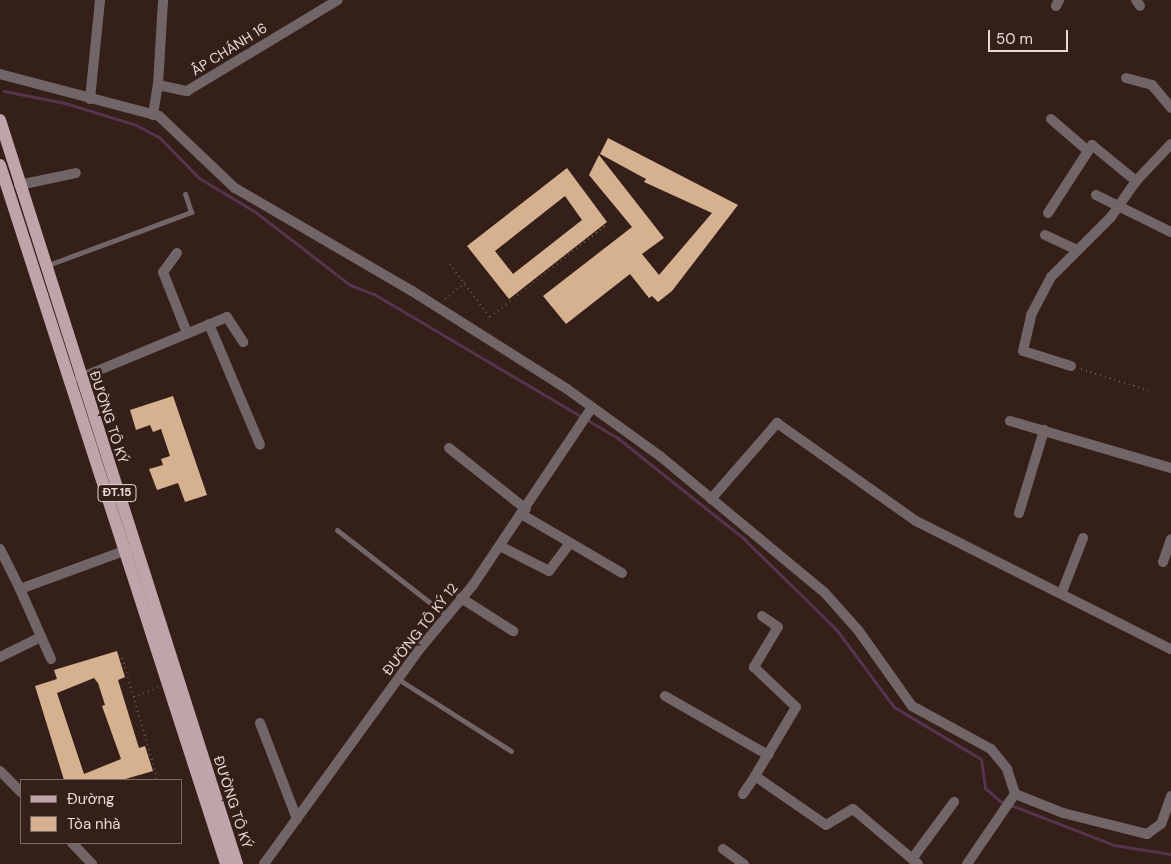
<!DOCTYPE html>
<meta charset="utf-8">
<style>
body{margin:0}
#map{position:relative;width:1171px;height:864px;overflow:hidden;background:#341f19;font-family:"DM Sans",sans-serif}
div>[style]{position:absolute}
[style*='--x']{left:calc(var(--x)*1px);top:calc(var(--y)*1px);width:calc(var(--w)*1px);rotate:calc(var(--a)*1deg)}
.stream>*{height:3px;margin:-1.5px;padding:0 1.5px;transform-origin:1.5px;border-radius:1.5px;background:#57344d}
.building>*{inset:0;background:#d5b190}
.path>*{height:2px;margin-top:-1px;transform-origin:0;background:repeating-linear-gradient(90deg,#6b5853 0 1px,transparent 0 5px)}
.service>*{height:5px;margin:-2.5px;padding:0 2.5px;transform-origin:2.5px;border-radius:2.5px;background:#716567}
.minor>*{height:10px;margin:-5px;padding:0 5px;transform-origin:5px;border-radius:5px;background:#716567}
.primary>*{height:12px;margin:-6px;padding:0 6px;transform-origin:6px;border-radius:6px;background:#bfa5a9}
span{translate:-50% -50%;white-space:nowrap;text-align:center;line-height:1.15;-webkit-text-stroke:5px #341f19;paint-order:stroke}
.shield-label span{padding:1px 4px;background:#341f19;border:1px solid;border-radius:4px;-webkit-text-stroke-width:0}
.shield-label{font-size:12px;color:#e9dad6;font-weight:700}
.street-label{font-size:14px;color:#e9dad6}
.legend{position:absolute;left:20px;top:779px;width:162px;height:65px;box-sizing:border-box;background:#341f19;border:1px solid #7c6a65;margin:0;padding:6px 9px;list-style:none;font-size:15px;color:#e9dad6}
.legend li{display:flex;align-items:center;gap:10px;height:25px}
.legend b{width:25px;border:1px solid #7c6a65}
.scale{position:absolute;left:988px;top:30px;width:80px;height:22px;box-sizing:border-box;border:2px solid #e9dad6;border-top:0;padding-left:6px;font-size:15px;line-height:18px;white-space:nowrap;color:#e9dad6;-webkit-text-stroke:4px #341f19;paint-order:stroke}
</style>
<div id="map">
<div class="stream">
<div style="--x:4;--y:91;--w:62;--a:11.1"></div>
<div style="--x:65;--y:103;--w:74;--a:17.2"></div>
<div style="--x:136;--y:125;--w:27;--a:28"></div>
<div style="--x:160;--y:138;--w:56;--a:45.7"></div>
<div style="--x:199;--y:178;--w:64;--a:31"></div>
<div style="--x:254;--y:211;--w:121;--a:37.6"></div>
<div style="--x:350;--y:285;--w:26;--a:21"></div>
<div style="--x:374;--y:294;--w:285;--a:30.6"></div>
<div style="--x:619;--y:439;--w:159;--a:38.6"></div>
<div style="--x:743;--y:538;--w:130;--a:44.4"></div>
<div style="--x:836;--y:629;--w:97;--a:53.4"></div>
<div style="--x:894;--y:707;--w:101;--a:30.9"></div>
<div style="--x:981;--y:759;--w:29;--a:82"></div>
<div style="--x:985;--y:788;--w:20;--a:41"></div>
<div style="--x:1000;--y:801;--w:122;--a:21.1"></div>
<div style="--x:1114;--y:845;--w:58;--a:9"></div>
</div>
<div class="building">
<div style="clip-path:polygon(608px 138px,738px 205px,672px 291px,658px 302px,652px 296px,649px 298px,630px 274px,566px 324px,543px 296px,632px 227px,589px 175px,599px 155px,664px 238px,642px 254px,659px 275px,712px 213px,644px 182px,646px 179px,600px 154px)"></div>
<div style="clip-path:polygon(evenodd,567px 168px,607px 222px,509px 299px,467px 246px,567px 168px,565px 196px,582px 220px,513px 274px,495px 251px,565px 196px)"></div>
<div style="clip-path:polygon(173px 396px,207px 495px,185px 502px,178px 483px,157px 490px,149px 469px,163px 465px,161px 459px,170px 456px,161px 429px,153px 432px,150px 425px,136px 430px,130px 410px)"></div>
<div style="clip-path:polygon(evenodd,117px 651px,125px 677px,118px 680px,139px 748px,145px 746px,153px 771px,122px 780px,64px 780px,35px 686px,57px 679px,54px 670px,117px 651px,94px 678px,98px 683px,105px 705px,102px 706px,121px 759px,84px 774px,57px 693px,94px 678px)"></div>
</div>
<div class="path">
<div style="--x:450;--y:264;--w:66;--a:53"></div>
<div style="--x:490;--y:317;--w:147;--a:-38.4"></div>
<div style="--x:445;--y:299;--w:26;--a:-39"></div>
<div style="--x:1081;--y:369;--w:72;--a:17.7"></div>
<div style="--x:122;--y:658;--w:125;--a:73.7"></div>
<div style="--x:157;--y:778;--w:4;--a:146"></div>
<div style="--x:134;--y:697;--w:26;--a:-21"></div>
</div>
<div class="service">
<div style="--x:48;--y:265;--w:153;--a:-20.3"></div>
<div style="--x:191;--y:212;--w:19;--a:-108"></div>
<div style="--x:337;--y:530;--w:140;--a:38"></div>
<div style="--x:398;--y:679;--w:134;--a:32.5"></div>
</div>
<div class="minor">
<div style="--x:1136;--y:0;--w:7;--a:56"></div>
<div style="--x:1056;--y:6;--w:7;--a:-63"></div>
<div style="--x:0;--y:74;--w:164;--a:14.8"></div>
<div style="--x:159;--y:116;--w:105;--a:43.5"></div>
<div style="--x:235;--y:188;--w:205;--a:30.2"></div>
<div style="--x:412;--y:291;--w:183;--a:32.3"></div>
<div style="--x:567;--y:389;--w:115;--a:35.8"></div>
<div style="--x:660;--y:456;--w:214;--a:39.7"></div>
<div style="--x:825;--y:593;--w:50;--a:48.3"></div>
<div style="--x:858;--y:630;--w:93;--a:54.6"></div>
<div style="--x:912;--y:706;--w:90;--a:28.6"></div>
<div style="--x:991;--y:749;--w:26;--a:51"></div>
<div style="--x:1007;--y:769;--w:26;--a:72"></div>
<div style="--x:1015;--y:794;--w:52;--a:21.6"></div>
<div style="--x:1063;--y:813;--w:87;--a:14"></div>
<div style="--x:1147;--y:834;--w:17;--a:-36"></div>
<div style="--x:1161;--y:824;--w:30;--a:-70"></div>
<div style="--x:1126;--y:78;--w:27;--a:15"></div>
<div style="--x:1152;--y:85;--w:30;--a:50"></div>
<div style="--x:158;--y:85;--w:85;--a:-86.6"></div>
<div style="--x:90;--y:99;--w:100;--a:-84.2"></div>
<div style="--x:153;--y:115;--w:30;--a:-81"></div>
<div style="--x:158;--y:85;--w:30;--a:12"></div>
<div style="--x:187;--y:91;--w:176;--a:-31.1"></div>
<div style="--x:1051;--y:119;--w:49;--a:40.9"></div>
<div style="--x:19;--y:185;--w:58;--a:-11.9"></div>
<div style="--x:1096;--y:195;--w:84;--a:26.3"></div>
<div style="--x:1048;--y:213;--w:81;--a:-57.1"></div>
<div style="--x:1092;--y:145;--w:57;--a:39.3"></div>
<div style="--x:1045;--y:235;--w:35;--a:25"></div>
<div style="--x:177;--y:253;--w:24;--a:126"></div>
<div style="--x:163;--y:272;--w:66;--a:68.5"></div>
<div style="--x:209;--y:324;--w:131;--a:67.1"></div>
<div style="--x:1071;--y:366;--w:50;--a:-162.6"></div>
<div style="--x:1023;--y:351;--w:37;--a:-77"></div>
<div style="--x:1031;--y:315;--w:43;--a:-62.2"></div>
<div style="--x:1051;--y:277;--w:85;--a:-45"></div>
<div style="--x:1111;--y:217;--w:44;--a:-55.2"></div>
<div style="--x:1136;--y:181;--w:51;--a:-46.6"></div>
<div style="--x:80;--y:378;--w:159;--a:-22.5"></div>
<div style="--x:227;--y:317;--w:30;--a:57"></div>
<div style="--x:1010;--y:421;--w:168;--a:16.3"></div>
<div style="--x:449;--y:448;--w:98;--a:38.4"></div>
<div style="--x:711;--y:499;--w:101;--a:-49"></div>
<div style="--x:777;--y:423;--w:170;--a:35.2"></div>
<div style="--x:916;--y:521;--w:285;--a:26.7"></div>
<div style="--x:1019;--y:513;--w:87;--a:-73.2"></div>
<div style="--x:521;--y:514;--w:117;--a:30.3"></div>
<div style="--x:500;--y:546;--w:55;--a:27"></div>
<div style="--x:549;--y:571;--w:35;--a:-53"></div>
<div style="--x:0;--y:549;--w:45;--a:63.4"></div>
<div style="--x:1163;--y:562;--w:24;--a:-71"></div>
<div style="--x:1062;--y:592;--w:58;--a:-68.7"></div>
<div style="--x:461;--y:598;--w:62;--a:32.4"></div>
<div style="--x:762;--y:616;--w:19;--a:35"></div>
<div style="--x:778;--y:627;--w:47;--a:121"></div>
<div style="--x:754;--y:667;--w:58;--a:43.6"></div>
<div style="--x:796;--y:707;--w:80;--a:120.7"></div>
<div style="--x:755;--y:776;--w:86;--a:34.6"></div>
<div style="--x:826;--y:825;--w:31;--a:-31"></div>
<div style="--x:853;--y:809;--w:85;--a:40.2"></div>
<div style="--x:0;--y:657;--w:46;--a:-26"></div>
<div style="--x:51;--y:659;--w:77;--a:-113.9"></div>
<div style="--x:20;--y:589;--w:119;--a:-20.1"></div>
<div style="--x:665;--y:696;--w:119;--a:29.8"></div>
<div style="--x:260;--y:723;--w:103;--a:68.9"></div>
<div style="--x:0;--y:771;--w:30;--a:45"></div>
<div style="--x:743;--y:794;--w:22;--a:-56"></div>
<div style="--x:72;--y:843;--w:29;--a:46"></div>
<div style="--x:723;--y:849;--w:26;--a:36"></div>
<div style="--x:912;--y:859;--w:71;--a:-53.6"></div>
<div style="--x:264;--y:864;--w:269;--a:-54.1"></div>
<div style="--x:422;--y:646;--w:80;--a:-50.1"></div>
<div style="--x:473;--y:585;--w:214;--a:-56.2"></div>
<div style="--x:967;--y:864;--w:85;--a:-55.6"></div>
</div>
<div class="primary">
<div style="--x:0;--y:120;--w:781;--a:72.33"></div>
<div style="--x:0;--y:165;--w:735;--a:72.08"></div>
</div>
<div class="shield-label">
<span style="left:117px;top:493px">ĐT.15</span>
</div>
<div class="street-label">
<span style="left:229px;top:49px;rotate:-32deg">ẤP CHÁNH 16</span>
<span style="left:109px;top:417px;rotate:72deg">ĐƯỜNG TÔ KÝ</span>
<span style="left:420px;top:629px;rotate:-52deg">ĐƯỜNG TÔ KÝ 12</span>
<span style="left:233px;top:802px;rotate:72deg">ĐƯỜNG TÔ KÝ</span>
</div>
<ul class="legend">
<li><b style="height:6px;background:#bfa5a9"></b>Đường</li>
<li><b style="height:14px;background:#d5b190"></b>Tòa nhà</li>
</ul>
<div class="scale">50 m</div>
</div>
